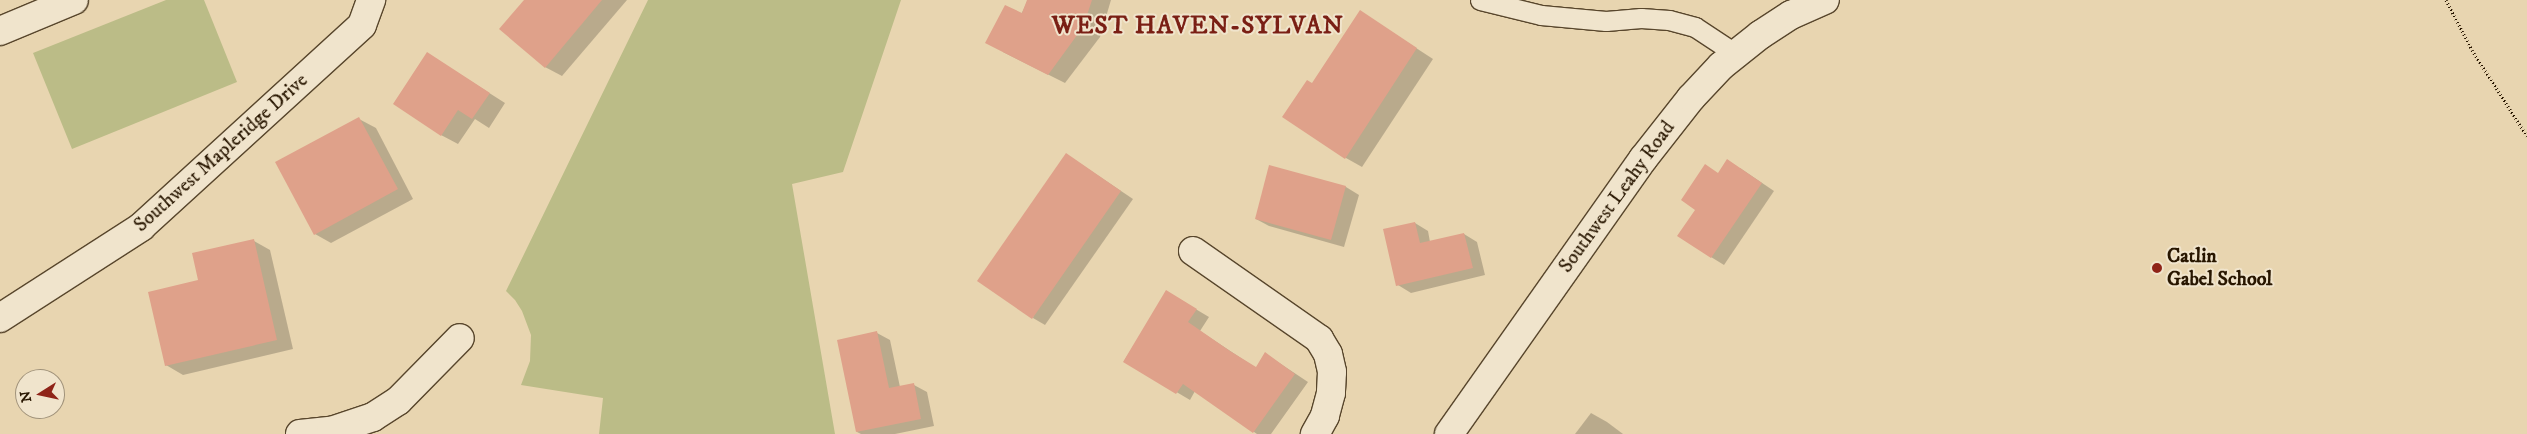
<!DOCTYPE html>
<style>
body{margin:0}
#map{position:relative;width:2527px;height:434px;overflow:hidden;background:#e8d5b0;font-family:"IM FELL DW Pica",serif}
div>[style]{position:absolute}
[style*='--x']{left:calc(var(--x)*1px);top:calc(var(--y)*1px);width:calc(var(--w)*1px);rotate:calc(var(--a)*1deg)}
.green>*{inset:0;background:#bbbc87}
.shadow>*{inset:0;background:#0003}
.building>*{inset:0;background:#dfa18a}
.path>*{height:3px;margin-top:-1.5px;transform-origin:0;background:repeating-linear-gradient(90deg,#281600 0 1px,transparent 0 3.5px)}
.roads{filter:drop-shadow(1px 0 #58462c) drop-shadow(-1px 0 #58462c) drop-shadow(0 1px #58462c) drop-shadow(0 -1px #58462c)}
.service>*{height:19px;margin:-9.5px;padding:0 9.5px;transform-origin:9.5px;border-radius:9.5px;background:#f0e4cc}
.minor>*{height:28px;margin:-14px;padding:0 14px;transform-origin:14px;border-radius:14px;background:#f0e4cc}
.tertiary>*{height:28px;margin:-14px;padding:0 14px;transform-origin:14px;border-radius:14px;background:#f0e4cc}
.dots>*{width:14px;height:14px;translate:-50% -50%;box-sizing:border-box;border:2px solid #f0e4cc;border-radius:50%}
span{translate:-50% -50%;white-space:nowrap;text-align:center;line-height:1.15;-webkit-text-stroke:4px #f0e4cc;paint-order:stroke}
.street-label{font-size:20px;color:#281600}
.poi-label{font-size:20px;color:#281600;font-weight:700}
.left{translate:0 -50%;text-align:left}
.district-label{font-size:25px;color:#7a1f14;font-weight:700;letter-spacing:1px}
.north{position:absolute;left:15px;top:369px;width:50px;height:50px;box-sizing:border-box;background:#f0e4cc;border:1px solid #a0927a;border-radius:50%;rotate:260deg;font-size:14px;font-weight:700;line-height:20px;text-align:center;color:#281600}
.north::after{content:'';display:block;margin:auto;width:18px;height:22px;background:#8f2418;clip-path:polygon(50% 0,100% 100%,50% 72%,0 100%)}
</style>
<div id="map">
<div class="green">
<div style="clip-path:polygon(166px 0,204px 0,237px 82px,72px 149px,33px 53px)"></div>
<div style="clip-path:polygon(648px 0,901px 0,843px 172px,792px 184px,835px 434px,599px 434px,603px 398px,521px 385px,530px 361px,531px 335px,522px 311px,515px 300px,506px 291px)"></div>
</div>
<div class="shadow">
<div style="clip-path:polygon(526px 0,627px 0,562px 76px,545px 67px)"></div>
<div style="clip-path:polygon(1028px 0,1111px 0,1100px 37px,1065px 83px,1003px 52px)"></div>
<div style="clip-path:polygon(1376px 22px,1433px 59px,1362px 167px,1346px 158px,1312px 85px)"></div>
<div style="clip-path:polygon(428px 54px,505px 103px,489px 128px,475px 119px,458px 144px,441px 135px)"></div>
<div style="clip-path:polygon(359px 119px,376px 128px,413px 199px,331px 243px,315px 234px)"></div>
<div style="clip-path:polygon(1066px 154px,1133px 199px,1045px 325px,1033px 318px)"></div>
<div style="clip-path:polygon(1270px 167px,1346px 187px,1359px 195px,1344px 247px,1269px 226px,1256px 219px)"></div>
<div style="clip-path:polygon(1740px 168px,1774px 191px,1724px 265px,1711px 257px,1719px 174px)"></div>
<div style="clip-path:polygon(1415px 223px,1428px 231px,1430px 242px,1464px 234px,1477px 242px,1485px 275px,1411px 293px,1398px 285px)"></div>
<div style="clip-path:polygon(254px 241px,270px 250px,293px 349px,183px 375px,166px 365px,200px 281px)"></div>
<div style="clip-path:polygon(1167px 292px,1209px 317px,1200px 331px,1256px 368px,1266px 354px,1308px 382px,1271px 434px,1257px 434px,1195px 391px,1190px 400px,1124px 361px)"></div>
<div style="clip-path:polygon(877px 333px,890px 340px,900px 387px,914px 385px,927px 392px,934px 426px,895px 434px,861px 434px,857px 432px)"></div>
<div style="clip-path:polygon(1591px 413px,1607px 422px,1623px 434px,1575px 434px)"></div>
</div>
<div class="building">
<div style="clip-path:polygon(524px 0,602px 0,545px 68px,499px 29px)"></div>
<div style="clip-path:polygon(1027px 0,1092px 0,1083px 27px,1048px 75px,985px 43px,1005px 5px,1022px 13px)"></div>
<div style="clip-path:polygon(1360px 10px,1417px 48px,1345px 159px,1282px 117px,1307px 80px,1312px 83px)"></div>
<div style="clip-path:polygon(427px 52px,490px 93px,472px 119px,458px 110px,441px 136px,393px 104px)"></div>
<div style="clip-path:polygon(359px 117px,398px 189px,314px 235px,275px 162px)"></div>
<div style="clip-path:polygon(1066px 153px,1121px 191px,1032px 319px,977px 281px)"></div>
<div style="clip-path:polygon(1727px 159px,1762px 183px,1711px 258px,1677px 236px,1695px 210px,1681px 200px,1705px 164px,1718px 173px)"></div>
<div style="clip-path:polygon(1269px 165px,1346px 186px,1331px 240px,1255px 219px)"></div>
<div style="clip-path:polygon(1415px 222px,1420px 243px,1464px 233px,1473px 268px,1396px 286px,1383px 229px)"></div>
<div style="clip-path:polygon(254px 239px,277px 340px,165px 366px,148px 292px,198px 280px,192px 253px)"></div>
<div style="clip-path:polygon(1166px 290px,1197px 309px,1188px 322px,1230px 351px,1256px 367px,1265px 352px,1295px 374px,1253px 433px,1183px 384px,1176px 394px,1123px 362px)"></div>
<div style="clip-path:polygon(877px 331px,889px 388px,914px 383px,921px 419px,856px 432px,837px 340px)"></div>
</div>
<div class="path">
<div style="--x:2446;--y:0;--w:56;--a:62.5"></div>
<div style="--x:2472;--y:50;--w:102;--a:57.4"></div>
</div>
<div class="roads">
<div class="service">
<div style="--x:1480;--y:0;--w:63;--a:13.8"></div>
<div style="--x:1541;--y:15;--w:65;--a:5.3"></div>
<div style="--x:1606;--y:21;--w:35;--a:-5"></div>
<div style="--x:1641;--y:18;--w:28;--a:4"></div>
<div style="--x:1669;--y:20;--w:27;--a:15"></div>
<div style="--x:1695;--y:27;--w:49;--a:33.4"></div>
</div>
<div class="minor">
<div style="--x:0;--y:31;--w:80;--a:-22.7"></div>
<div style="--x:1193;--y:251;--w:154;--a:34.9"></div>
<div style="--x:1319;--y:339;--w:17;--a:59"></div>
<div style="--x:1328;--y:354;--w:18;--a:77"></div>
<div style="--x:1332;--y:372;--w:21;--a:93"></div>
<div style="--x:1331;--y:393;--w:24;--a:105"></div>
<div style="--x:1325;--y:416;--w:21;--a:119"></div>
<div style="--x:0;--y:318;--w:168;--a:-32.8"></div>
<div style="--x:141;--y:227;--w:299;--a:-42.4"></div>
<div style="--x:362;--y:25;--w:27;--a:-70"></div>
<div style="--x:300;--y:434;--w:31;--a:-6"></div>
<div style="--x:331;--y:431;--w:44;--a:-18.4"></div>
<div style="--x:373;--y:417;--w:30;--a:-33"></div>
<div style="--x:398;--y:401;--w:88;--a:-45.5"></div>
</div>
<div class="tertiary">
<div style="--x:1449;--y:434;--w:337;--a:-54.8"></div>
<div style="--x:1643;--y:159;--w:78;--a:-51.8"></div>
<div style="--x:1691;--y:98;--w:44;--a:-46.8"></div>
<div style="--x:1721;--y:66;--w:50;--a:-38.5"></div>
<div style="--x:1760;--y:35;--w:37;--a:-33"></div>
<div style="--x:1791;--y:15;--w:37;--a:-24"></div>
</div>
</div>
<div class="dots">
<div style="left:2157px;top:268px;background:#8f2418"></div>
</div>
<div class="street-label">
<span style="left:221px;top:153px;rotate:-42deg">Southwest Mapleridge Drive</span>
<span style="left:1617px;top:197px;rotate:-54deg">Southwest Leahy Road</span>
</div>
<div class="poi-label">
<span class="left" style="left:2167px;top:268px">Catlin<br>Gabel School</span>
</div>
<div class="district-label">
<span style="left:1198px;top:26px">WEST HAVEN-SYLVAN</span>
</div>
<div class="north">N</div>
</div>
